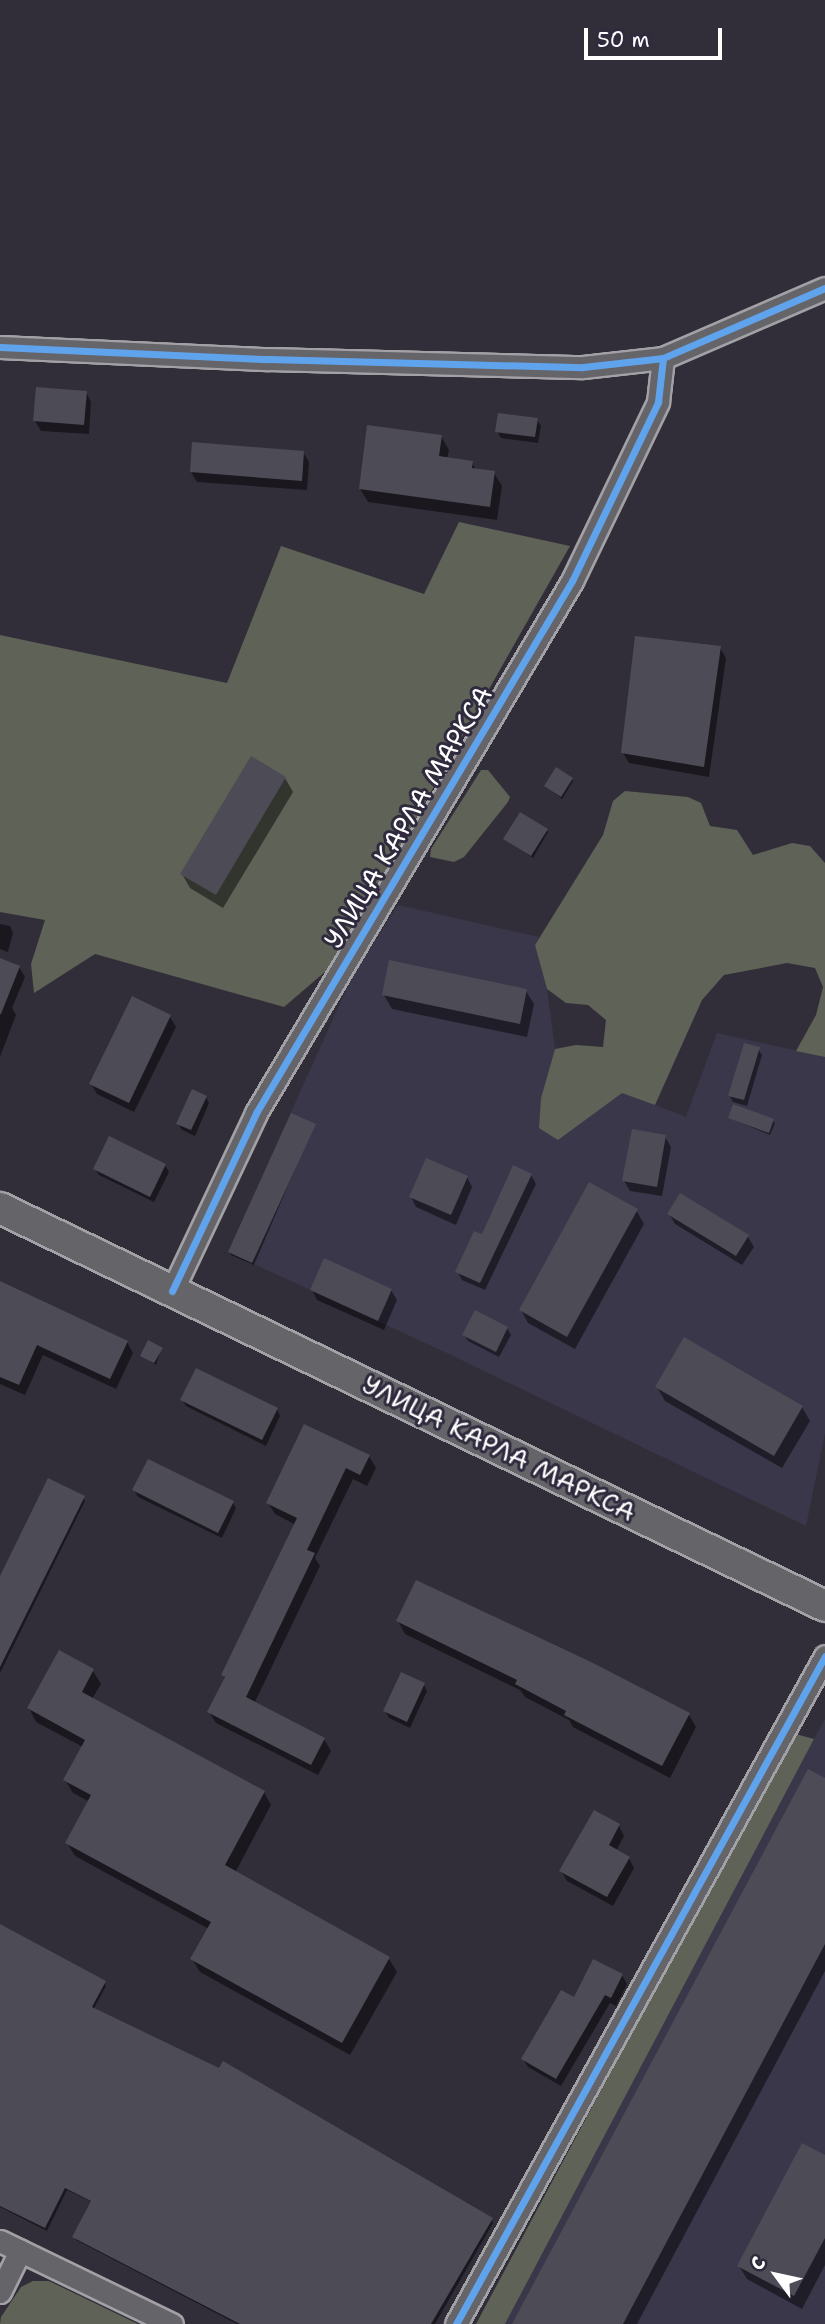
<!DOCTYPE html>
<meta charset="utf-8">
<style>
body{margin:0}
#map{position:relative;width:825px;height:2324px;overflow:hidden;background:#312e39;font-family:"Shantell Sans",sans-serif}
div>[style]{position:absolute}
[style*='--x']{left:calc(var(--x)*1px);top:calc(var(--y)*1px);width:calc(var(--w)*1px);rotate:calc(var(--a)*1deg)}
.built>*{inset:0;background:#3b374b}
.green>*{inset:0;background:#5e6257}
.shadow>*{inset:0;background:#0007}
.building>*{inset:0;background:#4d4b56}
.roads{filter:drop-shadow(2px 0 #a2a1a6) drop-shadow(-2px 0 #a2a1a6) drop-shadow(0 2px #a2a1a6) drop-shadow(0 -2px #a2a1a6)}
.minor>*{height:21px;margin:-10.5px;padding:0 10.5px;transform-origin:10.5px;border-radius:10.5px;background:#656469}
.secondary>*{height:30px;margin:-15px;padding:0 15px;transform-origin:15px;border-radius:15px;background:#656469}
.cycleway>*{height:7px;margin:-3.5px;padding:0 3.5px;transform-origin:3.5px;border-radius:3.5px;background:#60a3ed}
span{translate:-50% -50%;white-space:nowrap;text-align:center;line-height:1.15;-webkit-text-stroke:6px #2f2a3d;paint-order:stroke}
.street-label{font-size:26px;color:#fff}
.north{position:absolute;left:741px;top:2240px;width:70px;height:70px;-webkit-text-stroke:5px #2f2a3d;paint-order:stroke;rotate:303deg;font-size:19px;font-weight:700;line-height:28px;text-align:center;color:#fff}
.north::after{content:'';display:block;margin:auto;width:24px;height:32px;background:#fff;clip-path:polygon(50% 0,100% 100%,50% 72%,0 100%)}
.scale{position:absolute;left:584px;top:28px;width:138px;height:32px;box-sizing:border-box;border:4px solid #fff;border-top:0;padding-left:9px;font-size:21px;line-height:24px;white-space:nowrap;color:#fff;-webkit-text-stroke:5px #2f2a3d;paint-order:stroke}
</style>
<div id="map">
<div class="built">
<div style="clip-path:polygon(398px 905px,539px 937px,535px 945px,547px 989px,555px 1049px,541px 1098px,622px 1092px,686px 1117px,717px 1033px,825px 1057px,825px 1433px,806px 1526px,449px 1354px,228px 1252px,352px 977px)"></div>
<div style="clip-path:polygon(825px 1719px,825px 2324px,505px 2324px,814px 1739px)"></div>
</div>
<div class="green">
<div style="clip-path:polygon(459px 522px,570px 546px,333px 965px,284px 1007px,95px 954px,34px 993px,31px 964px,45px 920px,0 912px,0 635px,227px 683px,281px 546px,424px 594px)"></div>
<div style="clip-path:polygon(481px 770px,488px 770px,510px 797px,508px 802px,464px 857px,454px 862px,430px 857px,431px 849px)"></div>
<div style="clip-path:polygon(625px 791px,688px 797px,701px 803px,710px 826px,737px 830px,753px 855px,792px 843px,810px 846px,825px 863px,825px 1057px,796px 1051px,816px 1015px,823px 987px,815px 968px,787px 963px,724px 975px,702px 1000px,655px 1105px,622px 1093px,558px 1140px,539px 1128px,541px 1098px,555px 1049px,576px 1045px,603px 1047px,606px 1020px,588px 1005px,566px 1003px,547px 989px,535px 945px,603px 835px,613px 801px)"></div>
<div style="clip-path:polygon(792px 1733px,814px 1739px,505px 2324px,476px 2324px)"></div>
<div style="clip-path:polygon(33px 2281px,49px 2281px,138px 2324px,0 2324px,1px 2317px,21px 2287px)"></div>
</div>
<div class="shadow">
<div style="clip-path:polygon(86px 392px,91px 402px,89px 434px,41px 431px,35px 421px)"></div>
<div style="clip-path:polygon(537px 420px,541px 426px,538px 443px,501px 438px,497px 431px)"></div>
<div style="clip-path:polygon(441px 436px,449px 450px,447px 459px,472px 462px,476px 470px,494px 473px,502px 486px,497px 520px,368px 502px,360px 489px)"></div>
<div style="clip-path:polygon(303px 452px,309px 462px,307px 490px,197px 482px,191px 472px)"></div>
<div style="clip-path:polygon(720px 648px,726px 658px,709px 777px,629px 763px,623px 753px)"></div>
<div style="clip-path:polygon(285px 778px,293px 792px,223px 908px,190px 888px,182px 874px)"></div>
<div style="clip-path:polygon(572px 779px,573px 781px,562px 799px,546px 786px)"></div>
<div style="clip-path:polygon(547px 830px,548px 832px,533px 858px,505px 839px)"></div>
<div style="clip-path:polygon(0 924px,10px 926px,13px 933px,8px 952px,0 949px)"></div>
<div style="clip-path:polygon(0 965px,19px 967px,25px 977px,12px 1008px,16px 1015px,0 1057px)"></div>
<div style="clip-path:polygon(526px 991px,534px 1004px,527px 1037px,392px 1009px,384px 995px)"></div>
<div style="clip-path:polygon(133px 998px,170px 1017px,176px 1027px,134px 1112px,97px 1094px,91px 1084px)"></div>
<div style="clip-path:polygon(758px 1049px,762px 1055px,747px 1106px,733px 1102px,729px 1095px)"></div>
<div style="clip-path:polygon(206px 1097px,209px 1103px,195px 1136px,182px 1130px,178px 1124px)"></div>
<div style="clip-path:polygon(730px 1118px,773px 1121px,775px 1123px,770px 1135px)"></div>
<div style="clip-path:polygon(314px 1125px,254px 1265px,231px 1255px,230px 1252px)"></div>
<div style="clip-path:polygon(665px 1137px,671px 1147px,662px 1196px,630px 1191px,624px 1181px)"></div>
<div style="clip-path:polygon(165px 1165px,169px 1172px,154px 1202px,99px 1175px,95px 1169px)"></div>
<div style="clip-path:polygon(531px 1175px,536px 1184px,485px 1290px,462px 1280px,457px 1271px)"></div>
<div style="clip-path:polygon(467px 1177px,472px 1187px,456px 1225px,416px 1207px,411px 1197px)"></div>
<div style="clip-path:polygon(636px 1210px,644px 1224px,575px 1349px,528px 1323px,521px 1310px)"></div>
<div style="clip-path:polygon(669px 1214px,748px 1237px,754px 1247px,742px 1265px,675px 1224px)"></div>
<div style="clip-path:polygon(0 1286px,127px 1342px,133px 1353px,116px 1389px,43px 1355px,25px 1395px,0 1384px)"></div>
<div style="clip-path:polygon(312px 1290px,391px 1290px,397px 1300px,384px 1330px,317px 1300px)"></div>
<div style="clip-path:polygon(507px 1328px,511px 1335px,499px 1357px,468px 1341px,464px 1335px)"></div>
<div style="clip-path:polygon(161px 1349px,156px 1365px,142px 1355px)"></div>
<div style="clip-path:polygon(657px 1387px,802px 1407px,810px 1421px,782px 1468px,665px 1401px)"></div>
<div style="clip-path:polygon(182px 1400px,277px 1409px,280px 1416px,266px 1446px,186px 1406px)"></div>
<div style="clip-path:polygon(369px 1456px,376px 1468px,367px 1486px,353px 1479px,315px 1558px,320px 1566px,254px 1704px,324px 1739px,331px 1751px,318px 1775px,216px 1723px,209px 1712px,226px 1680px,223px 1675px,296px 1525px,275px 1514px,268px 1503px)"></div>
<div style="clip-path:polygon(134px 1490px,232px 1502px,236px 1508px,222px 1538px,138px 1497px)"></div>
<div style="clip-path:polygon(83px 1497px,85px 1501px,0 1673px,0 1580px)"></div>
<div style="clip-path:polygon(398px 1621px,689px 1715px,696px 1727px,670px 1778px,573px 1727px,569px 1720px,525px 1697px,520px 1690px,405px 1634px)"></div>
<div style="clip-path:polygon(93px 1671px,101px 1684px,92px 1699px,264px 1792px,271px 1805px,235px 1873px,389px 1959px,397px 1972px,350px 2055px,200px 1972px,192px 1959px,209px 1929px,75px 1856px,67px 1843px,90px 1802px,73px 1793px,65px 1780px,83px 1747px,36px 1722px,29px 1708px)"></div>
<div style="clip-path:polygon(424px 1685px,427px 1691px,410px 1728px,389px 1718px,385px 1711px)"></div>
<div style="clip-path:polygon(825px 1780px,825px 1971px,637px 2324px,514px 2324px)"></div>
<div style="clip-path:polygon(619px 1826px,624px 1836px,616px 1851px,629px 1858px,634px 1868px,613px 1906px,567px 1881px,561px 1871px)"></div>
<div style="clip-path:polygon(0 1926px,104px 1983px,106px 1986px,93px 2010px,491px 2219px,493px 2223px,435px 2324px,237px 2324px,76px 2240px,74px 2237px,92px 2202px,67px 2190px,47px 2231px,0 2207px)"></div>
<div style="clip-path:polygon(622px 1975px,627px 1984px,616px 2006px,610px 2003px,561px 2086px,528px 2067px,523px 2059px,574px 2000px)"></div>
<div style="clip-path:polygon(825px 2157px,825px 2265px,802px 2309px,747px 2279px,739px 2266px)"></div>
</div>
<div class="building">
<div style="clip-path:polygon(36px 387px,87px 391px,84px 425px,33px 421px)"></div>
<div style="clip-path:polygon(498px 413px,538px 418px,535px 437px,495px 432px)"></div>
<div style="clip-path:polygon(367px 425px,442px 435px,439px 456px,473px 461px,472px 468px,495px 471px,490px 507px,359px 489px)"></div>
<div style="clip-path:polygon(192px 442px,304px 451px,302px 481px,190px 472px)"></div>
<div style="clip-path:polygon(635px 636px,721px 646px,704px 767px,621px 753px)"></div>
<div style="clip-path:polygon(251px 756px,286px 777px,216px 895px,180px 874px)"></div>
<div style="clip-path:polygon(556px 767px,573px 778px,561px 797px,544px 786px)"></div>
<div style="clip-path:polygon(520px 812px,548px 829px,531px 856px,503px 839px)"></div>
<div style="clip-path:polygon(0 958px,20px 966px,1px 1014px,0 1014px)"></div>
<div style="clip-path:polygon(389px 960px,527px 989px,520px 1024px,382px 995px)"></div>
<div style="clip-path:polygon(132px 996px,171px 1015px,129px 1103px,89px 1084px)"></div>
<div style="clip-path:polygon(744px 1043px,760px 1047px,744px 1100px,728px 1096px)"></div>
<div style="clip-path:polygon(192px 1089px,207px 1096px,191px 1130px,176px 1124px)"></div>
<div style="clip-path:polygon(733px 1104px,774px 1119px,769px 1133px,728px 1118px)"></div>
<div style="clip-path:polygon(291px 1113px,316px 1124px,252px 1263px,228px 1252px)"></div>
<div style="clip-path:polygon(632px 1129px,666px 1135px,657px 1187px,622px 1181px)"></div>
<div style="clip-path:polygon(109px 1136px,166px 1164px,150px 1197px,93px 1169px)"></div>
<div style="clip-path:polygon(426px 1158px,468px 1176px,451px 1215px,409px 1197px)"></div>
<div style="clip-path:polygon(513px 1165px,532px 1174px,480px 1283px,455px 1272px,474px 1231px,482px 1234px)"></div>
<div style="clip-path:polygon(589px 1182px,638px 1209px,567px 1337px,519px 1310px)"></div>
<div style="clip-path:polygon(680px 1193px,749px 1235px,736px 1256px,667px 1214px)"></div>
<div style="clip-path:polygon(324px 1258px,392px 1289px,378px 1321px,310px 1290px)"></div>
<div style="clip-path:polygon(0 1281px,128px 1341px,110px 1379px,37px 1345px,19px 1385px,0 1377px)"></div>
<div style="clip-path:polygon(475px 1310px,508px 1327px,496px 1352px,462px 1335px)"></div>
<div style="clip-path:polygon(684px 1337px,803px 1406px,774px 1456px,655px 1387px)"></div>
<div style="clip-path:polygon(148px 1340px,163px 1348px,154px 1363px,140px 1356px)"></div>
<div style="clip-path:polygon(196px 1368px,278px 1408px,262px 1440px,180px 1400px)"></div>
<div style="clip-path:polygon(304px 1424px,370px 1455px,360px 1475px,346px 1468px,307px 1550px,315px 1553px,246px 1697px,325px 1738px,311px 1765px,207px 1712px,225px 1677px,221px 1675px,297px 1518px,266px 1503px)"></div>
<div style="clip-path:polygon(148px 1459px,234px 1501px,218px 1533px,132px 1490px)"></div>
<div style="clip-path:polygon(48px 1478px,85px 1496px,0 1667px,0 1576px)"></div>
<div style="clip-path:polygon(416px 1580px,591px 1662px,690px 1713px,662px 1766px,564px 1715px,566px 1711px,515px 1684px,517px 1680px,396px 1621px)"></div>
<div style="clip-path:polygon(59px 1650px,94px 1669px,82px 1692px,265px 1791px,225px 1865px,390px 1957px,342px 2043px,190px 1959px,211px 1922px,65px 1843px,91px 1795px,63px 1780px,85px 1740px,27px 1708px)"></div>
<div style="clip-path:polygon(401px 1672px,425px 1683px,407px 1722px,383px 1711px)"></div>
<div style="clip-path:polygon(808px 1769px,825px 1778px,825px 1944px,623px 2324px,512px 2324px)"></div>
<div style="clip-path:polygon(594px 1810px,620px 1824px,609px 1845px,630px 1857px,607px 1897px,559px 1871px)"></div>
<div style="clip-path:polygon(0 1924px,106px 1981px,92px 2007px,219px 2068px,223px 2061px,493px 2218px,431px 2324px,240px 2324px,72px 2237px,91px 2201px,65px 2188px,45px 2228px,0 2206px)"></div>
<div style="clip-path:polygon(593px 1959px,623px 1974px,611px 1998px,605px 1995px,556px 2079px,521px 2059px,561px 1990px,574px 1997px)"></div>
<div style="clip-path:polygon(802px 2143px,825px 2155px,825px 2238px,794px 2296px,737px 2266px)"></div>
</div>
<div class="roads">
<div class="minor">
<div style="--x:0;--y:347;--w:268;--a:2.6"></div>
<div style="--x:268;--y:359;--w:315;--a:1.5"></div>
<div style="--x:583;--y:367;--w:81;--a:-6.4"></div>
<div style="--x:663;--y:358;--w:176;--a:-23.4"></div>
<div style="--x:172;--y:1291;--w:197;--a:-64.7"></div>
<div style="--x:256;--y:1113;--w:619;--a:-59.29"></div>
<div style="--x:572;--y:581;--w:199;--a:-64.3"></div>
<div style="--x:658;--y:402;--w:44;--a:-83.5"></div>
<div style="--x:0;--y:2241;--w:191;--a:25.8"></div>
<div style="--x:0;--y:2292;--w:46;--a:-64"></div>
<div style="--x:456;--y:2324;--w:763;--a:-61.08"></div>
</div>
<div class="secondary">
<div style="--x:0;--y:1208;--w:916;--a:25.75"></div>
</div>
</div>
<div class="cycleway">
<div style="--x:0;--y:347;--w:268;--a:2.6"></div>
<div style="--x:268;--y:359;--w:315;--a:1.5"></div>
<div style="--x:583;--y:367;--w:81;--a:-6.4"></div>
<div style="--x:663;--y:358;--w:176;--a:-23.4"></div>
<div style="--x:172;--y:1291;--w:197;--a:-64.7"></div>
<div style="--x:256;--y:1113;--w:619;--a:-59.29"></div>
<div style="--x:572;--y:581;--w:199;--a:-64.3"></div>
<div style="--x:658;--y:402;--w:44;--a:-83.5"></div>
<div style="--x:456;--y:2324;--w:763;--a:-61.08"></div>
</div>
<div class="street-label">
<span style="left:408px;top:817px;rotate:-59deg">УЛИЦА КАРЛА МАРКСА</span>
<span style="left:499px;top:1448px;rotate:26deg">УЛИЦА КАРЛА МАРКСА</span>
</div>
<div class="north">С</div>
<div class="scale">50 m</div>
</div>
